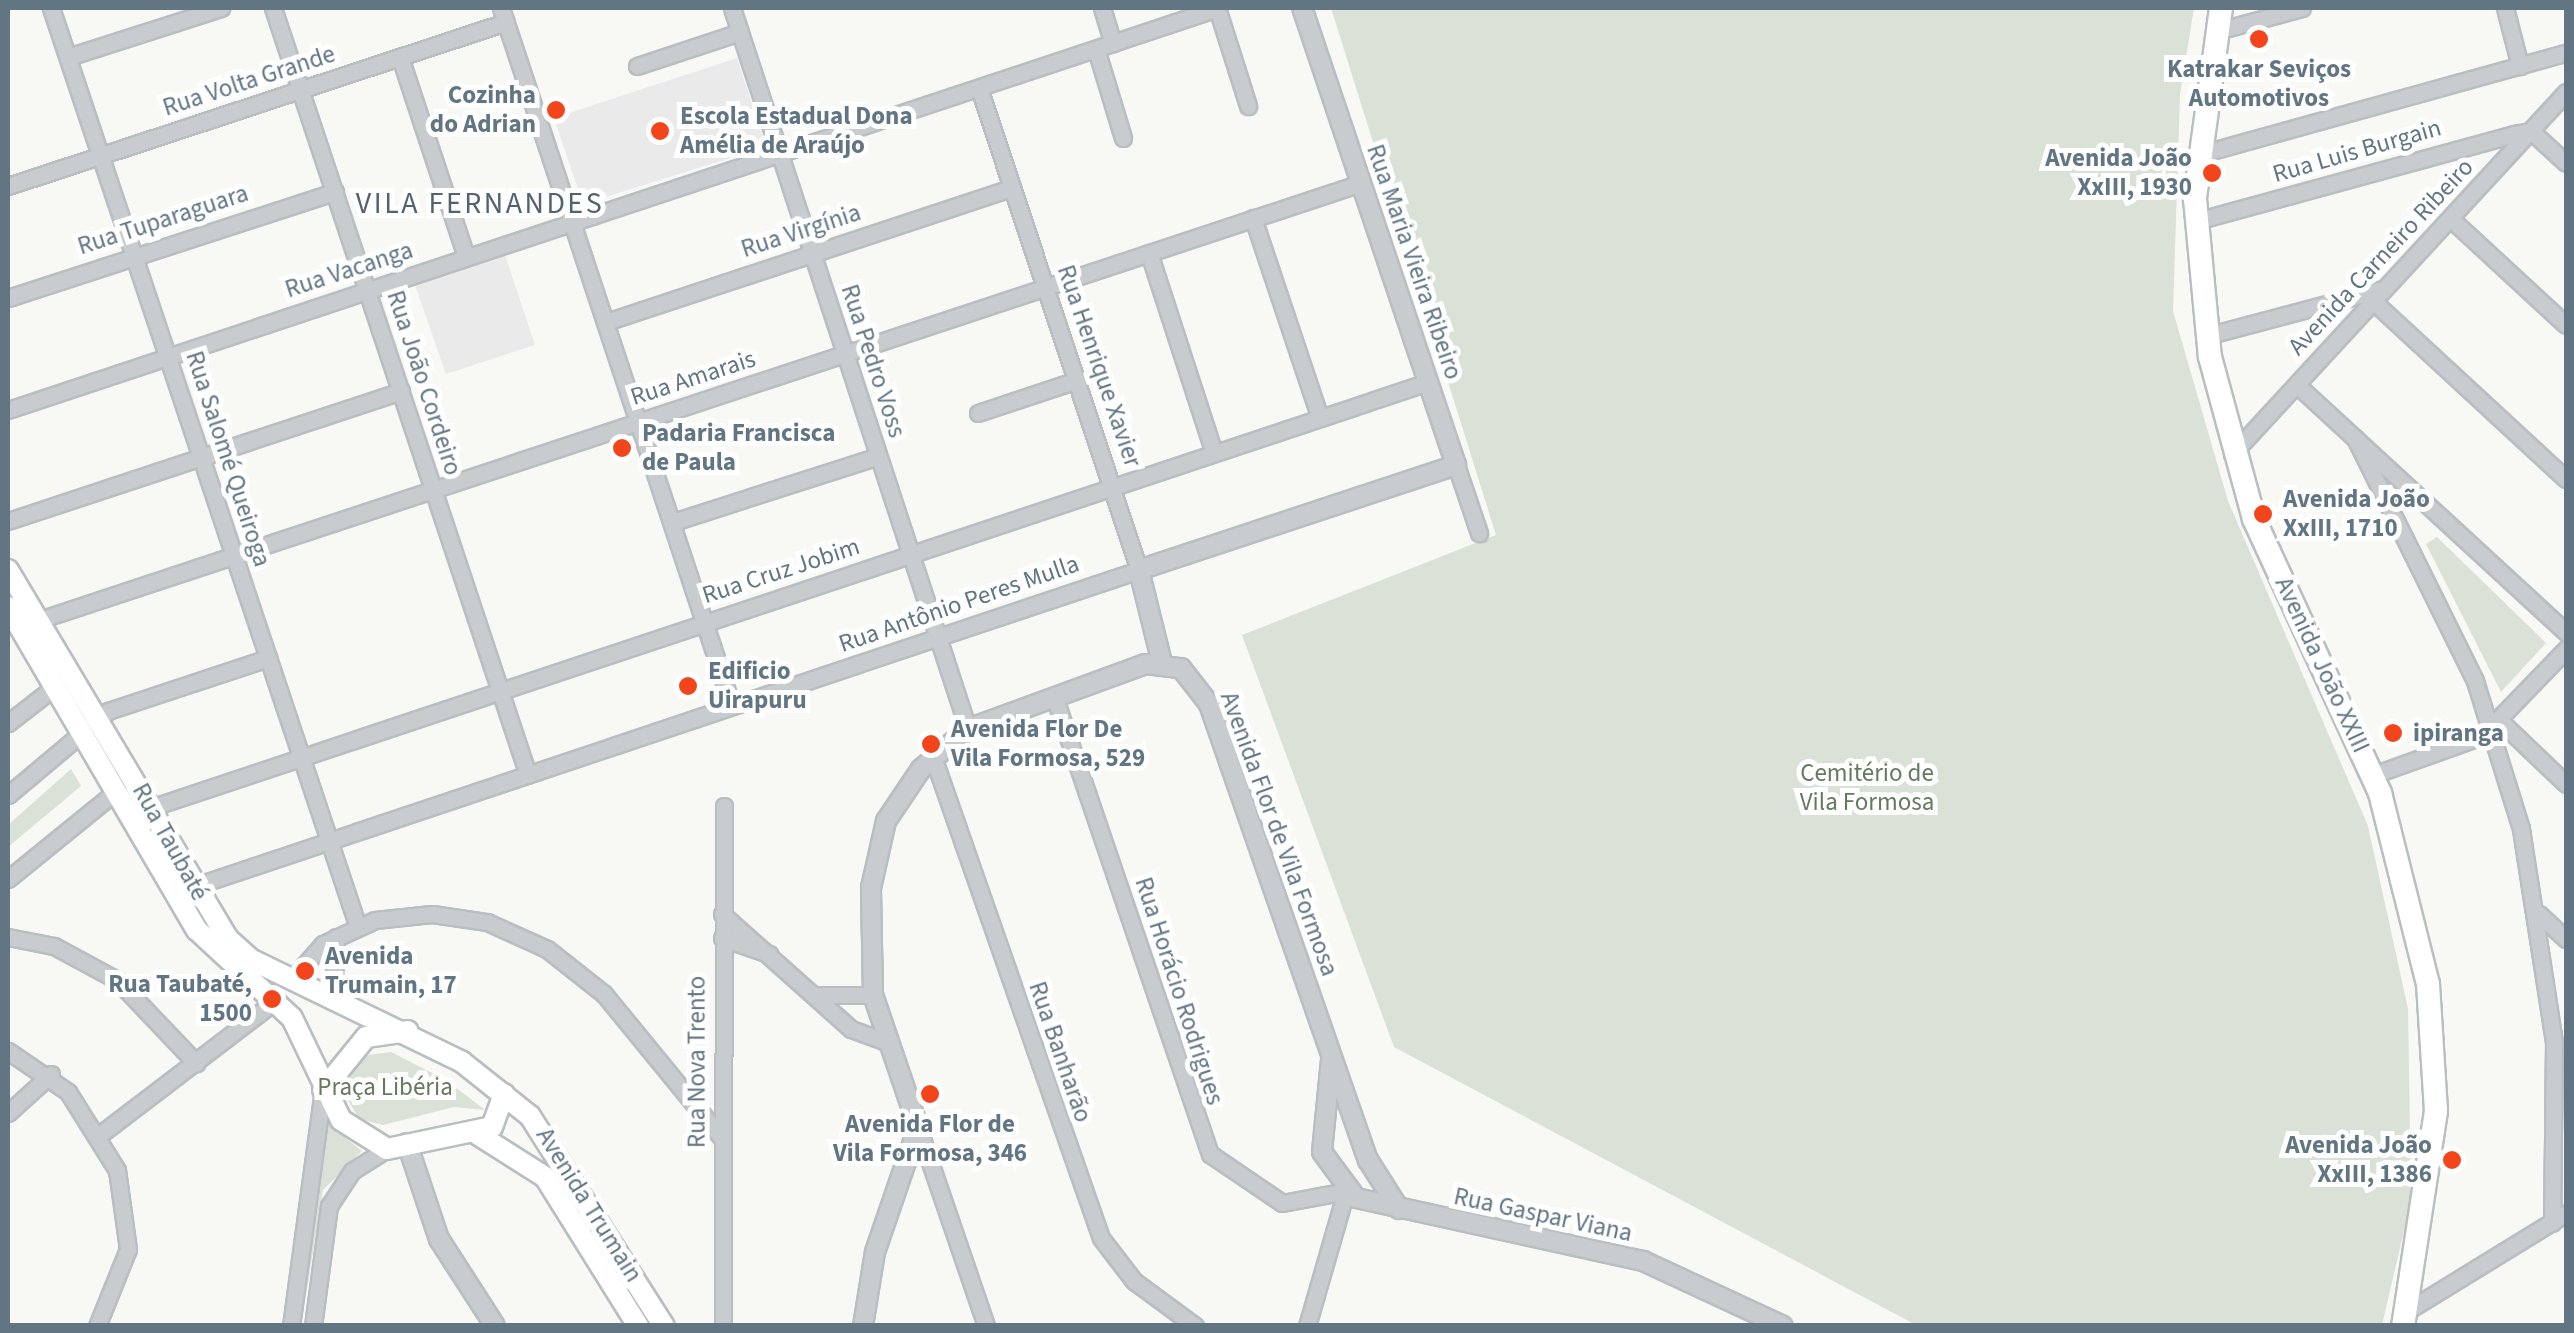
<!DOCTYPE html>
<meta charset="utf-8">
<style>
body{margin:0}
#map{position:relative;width:2574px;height:1333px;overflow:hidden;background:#f8f8f5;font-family:"Source Sans 3",sans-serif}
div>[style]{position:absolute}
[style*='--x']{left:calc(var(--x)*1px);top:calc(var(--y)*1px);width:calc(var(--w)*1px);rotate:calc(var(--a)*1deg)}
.built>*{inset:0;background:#e9eae9}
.green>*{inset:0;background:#dae1d6}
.roads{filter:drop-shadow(2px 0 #b8bec2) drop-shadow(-2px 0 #b8bec2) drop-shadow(0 2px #b8bec2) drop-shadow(0 -2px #b8bec2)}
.minor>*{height:15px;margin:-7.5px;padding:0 7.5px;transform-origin:7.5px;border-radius:7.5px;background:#c8cccf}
.tertiary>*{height:18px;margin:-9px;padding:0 9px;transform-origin:9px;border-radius:9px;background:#c8cccf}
.secondary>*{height:20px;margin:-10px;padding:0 10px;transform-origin:10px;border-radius:10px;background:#fff}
.primary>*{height:22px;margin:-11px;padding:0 11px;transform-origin:11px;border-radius:11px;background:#fff}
.dots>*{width:28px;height:28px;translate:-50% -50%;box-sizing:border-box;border:5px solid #fff;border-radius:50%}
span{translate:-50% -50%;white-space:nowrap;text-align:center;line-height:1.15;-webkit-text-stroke:10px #fff;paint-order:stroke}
.poi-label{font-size:25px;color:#617583;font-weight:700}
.right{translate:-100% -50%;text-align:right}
.left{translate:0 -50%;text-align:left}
.street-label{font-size:25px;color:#617583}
.park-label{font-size:25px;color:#667a60}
.quarter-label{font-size:30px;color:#53636e;letter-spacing:2.5px}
.frame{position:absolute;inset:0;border:10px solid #617583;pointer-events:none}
</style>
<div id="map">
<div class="built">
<div style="clip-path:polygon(737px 58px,766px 147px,583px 204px,554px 118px)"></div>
<div style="clip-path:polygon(505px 255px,535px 345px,446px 374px,415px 285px)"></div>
</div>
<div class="green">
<div style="clip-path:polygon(1331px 8px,2194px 8px,2180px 94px,2173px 311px,2228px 501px,2368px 826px,2408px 1009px,2411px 1201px,2382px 1325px,1916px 1325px,1394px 1047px,1242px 635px,1496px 535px)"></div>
<div style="clip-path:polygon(2437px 537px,2546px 643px,2501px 692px,2426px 544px)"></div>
<div style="clip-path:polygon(71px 769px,81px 786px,8px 847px,8px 825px)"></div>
<div style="clip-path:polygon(391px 1052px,446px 1080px,485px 1110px,454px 1107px,383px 1125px,359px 1119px,344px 1093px,348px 1075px,368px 1055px)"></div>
<div style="clip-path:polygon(324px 1121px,362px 1151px,323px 1190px,301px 1326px)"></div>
</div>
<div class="roads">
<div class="minor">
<div style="--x:51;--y:8;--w:969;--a:71.53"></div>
<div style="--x:273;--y:8;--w:808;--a:71.61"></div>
<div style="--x:501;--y:8;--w:735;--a:71.69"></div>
<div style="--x:732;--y:8;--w:759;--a:71.88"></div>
<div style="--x:1102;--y:8;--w:37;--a:73"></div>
<div style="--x:1217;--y:8;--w:103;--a:72.4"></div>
<div style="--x:2505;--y:8;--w:60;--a:75.5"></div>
<div style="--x:2217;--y:31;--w:88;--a:-15.1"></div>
<div style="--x:1096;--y:49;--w:93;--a:73.1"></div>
<div style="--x:68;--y:57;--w:161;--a:-17.8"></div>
<div style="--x:400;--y:57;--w:211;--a:71.7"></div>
<div style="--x:637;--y:66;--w:108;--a:-18.3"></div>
<div style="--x:2197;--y:155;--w:383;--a:-15.5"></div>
<div style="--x:8;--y:186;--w:524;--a:-18.23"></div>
<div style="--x:1253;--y:218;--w:211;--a:71.5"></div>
<div style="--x:2451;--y:219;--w:156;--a:42.7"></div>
<div style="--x:2196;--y:221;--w:330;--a:-15.3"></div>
<div style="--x:2514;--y:134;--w:17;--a:-10"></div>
<div style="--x:2531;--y:131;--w:47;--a:42.4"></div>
<div style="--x:1149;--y:253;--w:210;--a:72"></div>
<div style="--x:8;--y:298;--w:344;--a:-18"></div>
<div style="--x:2374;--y:302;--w:261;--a:42.7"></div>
<div style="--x:606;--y:322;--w:428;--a:-18.3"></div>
<div style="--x:2206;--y:336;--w:183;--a:-14.9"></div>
<div style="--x:2297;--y:385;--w:365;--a:42.6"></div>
<div style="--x:8;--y:410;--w:1275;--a:-18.38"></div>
<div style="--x:978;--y:413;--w:104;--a:-18.4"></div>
<div style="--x:2355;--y:438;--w:271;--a:63.7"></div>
<div style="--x:2475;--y:681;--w:155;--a:72.7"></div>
<div style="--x:2521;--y:829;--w:216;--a:81.2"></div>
<div style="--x:2554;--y:1042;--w:181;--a:90.6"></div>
<div style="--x:2232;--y:454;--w:493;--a:-47.3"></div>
<div style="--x:1456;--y:465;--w:72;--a:71.3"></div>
<div style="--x:8;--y:521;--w:414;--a:-18.3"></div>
<div style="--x:673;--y:522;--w:215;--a:-17.8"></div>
<div style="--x:39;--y:620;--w:1392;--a:-18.29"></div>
<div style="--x:1054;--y:696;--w:484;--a:71.2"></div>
<div style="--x:1210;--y:1154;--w:87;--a:34.2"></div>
<div style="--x:1282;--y:1203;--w:65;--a:-10.6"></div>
<div style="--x:2501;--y:722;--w:90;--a:43.6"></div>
<div style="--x:8;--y:723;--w:57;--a:-37.9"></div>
<div style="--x:933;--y:757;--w:509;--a:70.75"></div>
<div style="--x:1101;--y:1238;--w:54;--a:52.5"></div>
<div style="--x:1134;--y:1281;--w:76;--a:36.4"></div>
<div style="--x:2373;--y:775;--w:116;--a:-19.7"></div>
<div style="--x:2482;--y:736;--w:121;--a:-46"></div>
<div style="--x:8;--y:795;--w:131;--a:-40"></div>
<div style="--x:108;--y:711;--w:169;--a:-18.3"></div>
<div style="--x:150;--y:808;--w:1347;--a:-18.43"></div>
<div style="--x:8;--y:879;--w:136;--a:-39.1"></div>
<div style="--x:195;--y:886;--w:995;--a:-18.51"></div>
<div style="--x:1139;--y:570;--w:508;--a:-108.36"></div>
<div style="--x:722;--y:914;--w:173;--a:41.7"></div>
<div style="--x:851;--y:1029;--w:37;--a:20"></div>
<div style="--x:2539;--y:914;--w:37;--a:43"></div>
<div style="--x:8;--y:937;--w:47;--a:11.1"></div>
<div style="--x:54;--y:946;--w:72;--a:28.4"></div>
<div style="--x:117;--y:980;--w:115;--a:46.4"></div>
<div style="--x:722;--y:938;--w:50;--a:18.8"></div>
<div style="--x:294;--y:977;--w:44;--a:-48.7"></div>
<div style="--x:323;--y:944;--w:57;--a:-24.8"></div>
<div style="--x:375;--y:920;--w:57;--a:-6"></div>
<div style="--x:432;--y:914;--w:56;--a:8.3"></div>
<div style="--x:487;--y:922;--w:66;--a:24.2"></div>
<div style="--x:547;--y:949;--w:73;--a:38.3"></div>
<div style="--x:604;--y:994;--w:186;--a:50.7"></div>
<div style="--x:333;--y:995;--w:58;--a:-87"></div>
<div style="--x:816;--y:995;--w:57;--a:0"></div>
<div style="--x:8;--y:1051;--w:73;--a:34.3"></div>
<div style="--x:68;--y:1092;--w:92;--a:57.9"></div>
<div style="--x:117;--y:1170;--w:80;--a:82.1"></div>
<div style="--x:128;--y:1249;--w:83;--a:111.9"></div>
<div style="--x:8;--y:1113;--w:58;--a:-42.2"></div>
<div style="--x:918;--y:1127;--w:210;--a:71.1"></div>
<div style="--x:98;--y:1136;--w:223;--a:-37.3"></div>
<div style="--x:2407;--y:1311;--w:187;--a:-31.6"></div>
<div style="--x:291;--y:1326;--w:238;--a:-82.3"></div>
<div style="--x:313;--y:1326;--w:121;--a:-82.4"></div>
<div style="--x:329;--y:1206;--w:42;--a:-56.7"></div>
<div style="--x:352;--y:1171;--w:41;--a:-32.2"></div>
<div style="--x:723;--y:1326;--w:520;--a:-89.89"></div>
<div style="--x:1307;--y:1326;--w:141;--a:-73.9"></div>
</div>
<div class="tertiary">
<div style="--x:1162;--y:663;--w:96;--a:-103.9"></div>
<div style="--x:1139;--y:570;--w:334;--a:-18.3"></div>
<div style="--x:1456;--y:465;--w:482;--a:-108.6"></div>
<div style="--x:1331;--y:1060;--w:92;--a:95.6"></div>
<div style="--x:1322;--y:1152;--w:57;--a:53.5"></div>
<div style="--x:1356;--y:1198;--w:294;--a:12.4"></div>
<div style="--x:1643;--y:1261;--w:154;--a:24.9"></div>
<div style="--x:407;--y:1143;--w:101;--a:71.6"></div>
<div style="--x:439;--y:1239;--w:103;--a:57.2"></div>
<div style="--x:863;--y:1326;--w:75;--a:-80.8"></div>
<div style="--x:875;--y:1252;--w:132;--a:-71"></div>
<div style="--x:918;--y:1127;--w:139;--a:-108.8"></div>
<div style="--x:873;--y:995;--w:107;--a:-91.1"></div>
<div style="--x:871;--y:888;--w:69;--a:-77.4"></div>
<div style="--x:886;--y:821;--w:63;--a:-56.1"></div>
<div style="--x:921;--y:769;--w:62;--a:-40.4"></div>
<div style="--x:968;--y:729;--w:189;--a:-20.1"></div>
<div style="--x:1146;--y:664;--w:35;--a:7"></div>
<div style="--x:1181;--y:668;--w:46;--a:52.1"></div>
<div style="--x:1209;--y:704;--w:483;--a:70.8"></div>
<div style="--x:1368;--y:1160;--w:58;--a:57.7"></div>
</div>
<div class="secondary">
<div style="--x:8;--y:570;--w:428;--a:59.2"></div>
<div style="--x:227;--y:938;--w:31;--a:42"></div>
<div style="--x:250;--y:959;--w:236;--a:25.9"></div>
<div style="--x:462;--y:1062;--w:87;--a:38.5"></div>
<div style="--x:530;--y:1116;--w:249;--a:57.5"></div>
<div style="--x:8;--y:607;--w:374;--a:59.7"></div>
<div style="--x:197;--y:930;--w:129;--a:42.8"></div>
<div style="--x:292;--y:1018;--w:113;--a:64.3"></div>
<div style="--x:341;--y:1120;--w:54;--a:32.2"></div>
<div style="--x:387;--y:1149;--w:107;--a:-11.8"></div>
<div style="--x:492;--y:1127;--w:35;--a:-70"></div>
<div style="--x:323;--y:1090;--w:68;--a:-50.9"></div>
<div style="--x:366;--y:1037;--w:42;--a:-8.1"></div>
<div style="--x:474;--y:1132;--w:84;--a:32.4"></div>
<div style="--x:545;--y:1177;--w:176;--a:58"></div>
</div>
<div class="primary">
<div style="--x:2221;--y:8;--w:193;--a:97.8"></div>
<div style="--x:2195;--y:199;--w:159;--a:84.6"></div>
<div style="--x:2210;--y:357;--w:168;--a:74.8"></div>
<div style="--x:2254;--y:519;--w:302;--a:65.3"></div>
<div style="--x:2380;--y:793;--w:197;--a:75.9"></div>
<div style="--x:2428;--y:984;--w:127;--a:86.4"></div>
<div style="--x:2436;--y:1111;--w:218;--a:98.7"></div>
</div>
</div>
<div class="dots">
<div style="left:2259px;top:39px;background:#f3451b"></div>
<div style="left:556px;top:110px;background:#f3451b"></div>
<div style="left:660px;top:131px;background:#f3451b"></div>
<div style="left:2212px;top:173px;background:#f3451b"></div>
<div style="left:622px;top:448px;background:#f3451b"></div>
<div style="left:2263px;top:514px;background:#f3451b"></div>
<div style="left:688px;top:686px;background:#f3451b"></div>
<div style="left:2393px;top:733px;background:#f3451b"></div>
<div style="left:931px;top:744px;background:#f3451b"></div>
<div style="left:305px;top:971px;background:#f3451b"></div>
<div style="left:272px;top:999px;background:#f3451b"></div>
<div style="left:930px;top:1094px;background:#f3451b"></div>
<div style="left:2452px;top:1160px;background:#f3451b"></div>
</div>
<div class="poi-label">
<span style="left:2259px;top:84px">Katrakar Seviços<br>Automotivos</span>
<span class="right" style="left:536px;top:110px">Cozinha<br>do Adrian</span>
<span class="left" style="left:680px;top:131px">Escola Estadual Dona<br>Amélia de Araújo</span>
<span class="right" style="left:2192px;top:173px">Avenida João<br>XxIII, 1930</span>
<span class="left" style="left:642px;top:448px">Padaria Francisca<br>de Paula</span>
<span class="left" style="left:2283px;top:514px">Avenida João<br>XxIII, 1710</span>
<span class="left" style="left:708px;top:686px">Edificio<br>Uirapuru</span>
<span class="left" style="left:951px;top:744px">Avenida Flor De<br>Vila Formosa, 529</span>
<span class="left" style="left:2413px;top:733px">ipiranga</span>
<span class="left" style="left:325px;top:971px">Avenida<br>Trumain, 17</span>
<span class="right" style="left:252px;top:999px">Rua Taubaté,<br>1500</span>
<span style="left:930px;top:1139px">Avenida Flor de<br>Vila Formosa, 346</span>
<span class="right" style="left:2432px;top:1160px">Avenida João<br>XxIII, 1386</span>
</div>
<div class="street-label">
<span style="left:249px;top:81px;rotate:-18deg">Rua Volta Grande</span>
<span style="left:2357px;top:151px;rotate:-16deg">Rua Luis Burgain</span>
<span style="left:163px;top:220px;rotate:-18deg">Rua Tuparaguara</span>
<span style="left:801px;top:231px;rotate:-18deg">Rua Virgínia</span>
<span style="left:2381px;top:257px;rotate:-47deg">Avenida Carneiro Ribeiro</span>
<span style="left:1414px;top:262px;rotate:71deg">Rua Maria Vieira Ribeiro</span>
<span style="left:349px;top:270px;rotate:-18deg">Rua Vacanga</span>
<span style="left:873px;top:361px;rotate:72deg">Rua Pedro Voss</span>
<span style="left:1099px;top:366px;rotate:71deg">Rua Henrique Xavier</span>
<span style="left:693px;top:378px;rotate:-18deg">Rua Amarais</span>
<span style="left:424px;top:383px;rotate:72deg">Rua João Cordeiro</span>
<span style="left:228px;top:459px;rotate:72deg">Rua Salomé Queiroga</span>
<span style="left:781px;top:571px;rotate:-18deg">Rua Cruz Jobim</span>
<span style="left:959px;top:604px;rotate:-19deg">Rua Antônio Peres Mulla</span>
<span style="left:2322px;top:665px;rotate:65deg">Avenida João XXIII</span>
<span style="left:1279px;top:834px;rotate:70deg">Avenida Flor de Vila Formosa</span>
<span style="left:170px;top:842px;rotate:61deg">Rua Taubaté</span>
<span style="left:1179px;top:991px;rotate:72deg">Rua Horácio Rodrigues</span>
<span style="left:1060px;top:1052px;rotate:71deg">Rua Banharão</span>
<span style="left:697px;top:1062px;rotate:-90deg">Rua Nova Trento</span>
<span style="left:589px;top:1205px;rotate:58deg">Avenida Trumain</span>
<span style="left:1543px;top:1215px;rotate:12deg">Rua Gaspar Viana</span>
</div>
<div class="park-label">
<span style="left:1867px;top:788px">Cemitério de<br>Vila Formosa</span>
<span style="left:385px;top:1087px">Praça Libéria</span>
</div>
<div class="quarter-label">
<span style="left:480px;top:204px">VILA FERNANDES</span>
</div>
<div class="frame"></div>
</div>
